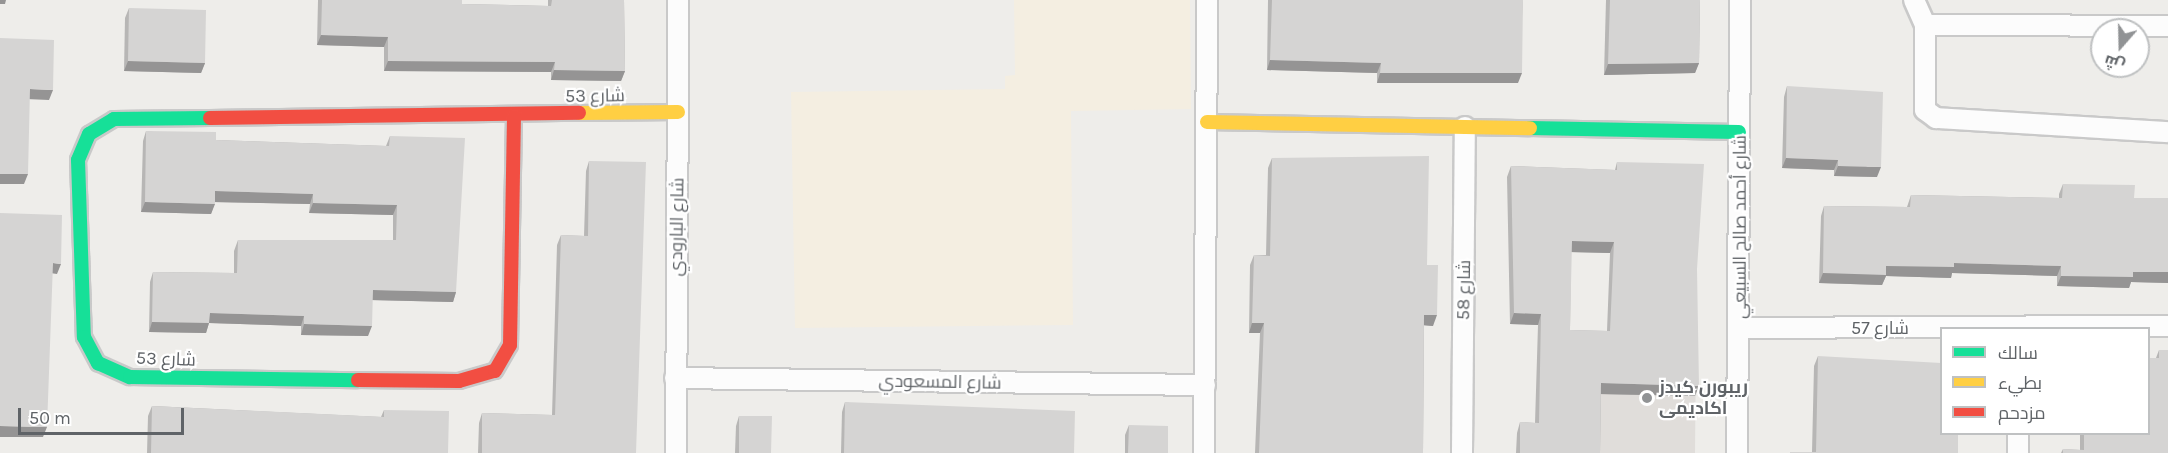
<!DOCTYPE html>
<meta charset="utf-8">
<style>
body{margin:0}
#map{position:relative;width:2168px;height:453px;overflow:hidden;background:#eeedea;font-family:Karla,Cairo,sans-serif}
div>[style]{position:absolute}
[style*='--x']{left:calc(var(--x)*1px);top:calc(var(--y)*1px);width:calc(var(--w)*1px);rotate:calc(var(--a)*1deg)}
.education>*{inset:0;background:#e0ddda}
.sand>*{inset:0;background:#f4eee1}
.roads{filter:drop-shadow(2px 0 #c9c9c9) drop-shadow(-2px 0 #c9c9c9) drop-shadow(0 2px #c9c9c9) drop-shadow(0 -2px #c9c9c9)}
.street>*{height:20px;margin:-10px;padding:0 10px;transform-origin:10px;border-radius:10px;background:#fcfcfc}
.fast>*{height:14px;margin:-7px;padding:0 7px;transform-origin:7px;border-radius:7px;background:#16e098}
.slow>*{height:14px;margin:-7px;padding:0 7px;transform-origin:7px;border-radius:7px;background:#ffcf43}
.jam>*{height:14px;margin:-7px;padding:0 7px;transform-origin:7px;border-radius:7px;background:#f24e42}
.wall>*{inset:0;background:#b7b6b5}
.shaded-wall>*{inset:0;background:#959494}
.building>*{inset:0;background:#d5d4d3}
.dots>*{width:16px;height:16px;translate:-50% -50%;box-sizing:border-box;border:3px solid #fff;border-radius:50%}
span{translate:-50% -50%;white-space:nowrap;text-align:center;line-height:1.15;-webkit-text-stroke:4.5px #fff;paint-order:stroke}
.street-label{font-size:18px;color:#5f6367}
.poi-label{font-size:18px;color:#5f6367;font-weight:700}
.left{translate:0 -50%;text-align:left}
.legend{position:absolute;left:1940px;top:327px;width:210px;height:108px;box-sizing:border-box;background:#fff;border:2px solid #bfc1c2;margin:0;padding:8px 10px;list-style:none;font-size:18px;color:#5f6367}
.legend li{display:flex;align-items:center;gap:12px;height:30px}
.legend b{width:30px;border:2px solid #bfc1c2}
.north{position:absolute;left:2090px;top:18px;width:60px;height:60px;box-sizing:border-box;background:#fff;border:2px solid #bfc1c2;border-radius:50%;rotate:200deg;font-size:16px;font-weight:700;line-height:24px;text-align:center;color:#5f6367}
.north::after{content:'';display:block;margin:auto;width:21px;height:27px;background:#919395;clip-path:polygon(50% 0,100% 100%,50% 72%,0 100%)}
.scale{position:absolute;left:18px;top:408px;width:166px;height:27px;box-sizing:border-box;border:3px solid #5f6367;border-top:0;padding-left:8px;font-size:18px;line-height:21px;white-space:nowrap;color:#5f6367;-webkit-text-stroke:4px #fff;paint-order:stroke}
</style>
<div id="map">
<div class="education">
<div style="clip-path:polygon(1599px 341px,1696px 343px,1695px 453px,1598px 453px)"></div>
</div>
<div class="sand">
<div style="clip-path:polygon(1014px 0,1190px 0,1191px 109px,1071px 111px,1073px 325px,795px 328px,791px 92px,1005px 89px,1005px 76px,1015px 75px)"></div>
</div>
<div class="roads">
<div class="street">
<div style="--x:1914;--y:0;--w:27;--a:66"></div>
<div style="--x:1925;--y:25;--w:85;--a:90"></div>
<div style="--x:1925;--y:110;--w:14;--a:36"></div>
<div style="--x:1936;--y:118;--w:232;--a:3.5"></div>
<div style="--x:1925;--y:25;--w:243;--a:0.2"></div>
<div style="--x:1741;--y:328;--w:427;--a:-0.3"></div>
<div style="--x:675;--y:378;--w:530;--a:0.76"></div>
<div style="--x:676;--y:453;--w:453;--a:-89.7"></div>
<div style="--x:1204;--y:453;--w:453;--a:-89.6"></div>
<div style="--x:1462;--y:453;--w:326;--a:-89.5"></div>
<div style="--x:1737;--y:453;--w:453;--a:-89.6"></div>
<div style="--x:2018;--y:453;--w:19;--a:-90"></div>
</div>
<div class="fast">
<div style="--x:210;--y:118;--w:96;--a:179.4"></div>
<div style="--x:114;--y:119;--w:29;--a:149"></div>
<div style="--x:89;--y:134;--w:28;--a:113"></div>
<div style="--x:78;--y:160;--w:177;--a:88.1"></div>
<div style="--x:84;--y:337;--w:30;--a:62"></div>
<div style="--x:98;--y:363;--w:35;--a:24"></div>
<div style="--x:130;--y:377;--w:228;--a:0.8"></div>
<div style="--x:1530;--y:128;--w:209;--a:1.1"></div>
</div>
<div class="slow">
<div style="--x:579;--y:113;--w:99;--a:-0.6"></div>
<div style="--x:1207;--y:122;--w:323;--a:1.1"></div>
</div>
<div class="jam">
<div style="--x:210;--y:118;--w:369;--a:-0.8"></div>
<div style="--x:358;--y:380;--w:101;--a:0.6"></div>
<div style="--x:459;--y:381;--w:37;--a:-16"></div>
<div style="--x:495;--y:371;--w:30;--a:-60"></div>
<div style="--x:510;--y:345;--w:229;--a:-89"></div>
</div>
</div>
<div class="wall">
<div style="clip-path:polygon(318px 0,462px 0,462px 4px,548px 6px,548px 0,624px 0,625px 71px,621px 81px,551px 80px,551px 72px,384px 71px,384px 47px,317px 45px)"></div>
<div style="clip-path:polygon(1268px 0,1523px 0,1518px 83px,1377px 83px,1377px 73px,1267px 70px)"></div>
<div style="clip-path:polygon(1606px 0,1700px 0,1699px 63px,1695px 73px,1604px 75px)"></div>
<div style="clip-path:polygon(129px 8px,205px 63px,201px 73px,124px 71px,125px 18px)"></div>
<div style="clip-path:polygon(1787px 86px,1877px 177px,1834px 176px,1834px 170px,1782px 168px,1784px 97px)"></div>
<div style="clip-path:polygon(146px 131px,216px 140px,386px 146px,390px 136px,456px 292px,453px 302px,372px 300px,368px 336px,301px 335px,301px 326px,209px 323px,206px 333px,149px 332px,150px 282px,153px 272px,234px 273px,234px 251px,238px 240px,393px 240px,393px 215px,309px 213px,310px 204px,215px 202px,211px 214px,141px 212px,143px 141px)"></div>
<div style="clip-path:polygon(1272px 158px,1427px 265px,1433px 326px,1424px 325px,1423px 453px,1255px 453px,1260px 333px,1249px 333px,1250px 265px,1254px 255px,1266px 255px,1268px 168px)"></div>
<div style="clip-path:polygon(589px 161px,636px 453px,478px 453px,479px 423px,482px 413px,552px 415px,557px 245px,561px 235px,584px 236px,586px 171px)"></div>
<div style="clip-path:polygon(evenodd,1617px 162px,1697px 269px,1695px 396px,1601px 394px,1600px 453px,1516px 453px,1517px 433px,1520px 422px,1535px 423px,1538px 325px,1510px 324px,1507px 177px,1511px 166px,1615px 170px,1617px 162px,1571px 252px,1610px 253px,1607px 331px,1570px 330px,1571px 252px)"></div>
<div style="clip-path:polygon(2063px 184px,2134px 198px,2168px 198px,2168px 283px,2131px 282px,2129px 288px,2057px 286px,2057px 276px,1952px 273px,1951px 278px,1886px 276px,1882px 285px,1819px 283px,1821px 216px,1824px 206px,1907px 207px,1911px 195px,2059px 198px,2059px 194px)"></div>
<div style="clip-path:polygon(2159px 350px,2168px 453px,2061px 453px,2063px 449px,2080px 450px,2080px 434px,2148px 434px,2156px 358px)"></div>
<div style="clip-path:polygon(1818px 356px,1958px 453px,1790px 453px,1790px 452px,1812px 452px,1814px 366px)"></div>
<div style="clip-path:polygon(845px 402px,1074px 453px,841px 453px,842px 412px)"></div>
<div style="clip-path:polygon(152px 406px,381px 417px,384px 410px,448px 453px,147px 453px,148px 416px)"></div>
<div style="clip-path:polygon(739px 416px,771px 453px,735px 453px,736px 426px)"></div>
<div style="clip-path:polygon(1129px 425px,1168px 453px,1125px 453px,1125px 435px)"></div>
</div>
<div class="shaded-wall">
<div style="clip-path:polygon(0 0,6px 0,5px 4px,0 4px)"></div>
<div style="clip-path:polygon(321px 35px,388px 37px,384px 47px,317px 45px)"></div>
<div style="clip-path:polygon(1270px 60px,1381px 63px,1377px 73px,1267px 70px)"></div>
<div style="clip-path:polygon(128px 61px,205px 63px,201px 73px,124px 71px)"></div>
<div style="clip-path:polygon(388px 61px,555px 62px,551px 72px,384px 71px)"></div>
<div style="clip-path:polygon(1699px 63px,1695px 73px,1604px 75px,1608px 64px)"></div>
<div style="clip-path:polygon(554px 70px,625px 71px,621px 81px,551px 80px)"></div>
<div style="clip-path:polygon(1380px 73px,1522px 73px,1518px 83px,1377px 83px)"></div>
<div style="clip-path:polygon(30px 89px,53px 90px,49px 100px,26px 99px)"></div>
<div style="clip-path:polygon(1786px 158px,1838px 160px,1834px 170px,1782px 168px)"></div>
<div style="clip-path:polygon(1838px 166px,1881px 167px,1877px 177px,1834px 176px)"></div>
<div style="clip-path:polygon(0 174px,28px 174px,24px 184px,0 184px)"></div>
<div style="clip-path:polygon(215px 191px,313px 194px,310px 204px,211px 202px)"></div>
<div style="clip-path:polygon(145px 202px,215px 204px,211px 214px,141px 212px)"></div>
<div style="clip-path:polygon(313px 203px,397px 205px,393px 215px,309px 213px)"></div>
<div style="clip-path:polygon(1572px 241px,1614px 242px,1610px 253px,1568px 252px)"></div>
<div style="clip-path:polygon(53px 263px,61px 264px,57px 274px,50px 273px)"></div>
<div style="clip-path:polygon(1954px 263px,2061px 266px,2057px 276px,1952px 273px,1951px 278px,1886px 276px,1882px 285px,1819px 283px,1823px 273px,1886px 266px)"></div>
<div style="clip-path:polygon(2133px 272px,2168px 272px,2168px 283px,2131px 282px,2129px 288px,2057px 286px,2061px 276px)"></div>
<div style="clip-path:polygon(373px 290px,456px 292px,453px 302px,369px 300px)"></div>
<div style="clip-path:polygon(210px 313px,304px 316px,301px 326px,209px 323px,206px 333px,149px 332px,152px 322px)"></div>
<div style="clip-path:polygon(1514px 313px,1541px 314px,1538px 325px,1510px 324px)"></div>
<div style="clip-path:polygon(1424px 315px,1437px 315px,1433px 326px,1420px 325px)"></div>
<div style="clip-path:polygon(1252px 323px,1264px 323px,1260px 333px,1249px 333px)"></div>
<div style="clip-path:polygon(304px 324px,372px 326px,368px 336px,301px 335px)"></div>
<div style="clip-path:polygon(1601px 383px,1699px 386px,1695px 396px,1597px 394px)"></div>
<div style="clip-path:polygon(0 426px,47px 427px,43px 437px,0 437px)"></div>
</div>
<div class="building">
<div style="clip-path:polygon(322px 0,462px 0,462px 4px,551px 6px,552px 0,624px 0,625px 71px,554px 70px,555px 62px,388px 61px,388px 37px,321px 35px)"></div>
<div style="clip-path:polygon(1272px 0,1523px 0,1522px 73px,1380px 73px,1381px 63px,1270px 60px)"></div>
<div style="clip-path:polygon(1610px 0,1700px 0,1699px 63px,1608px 64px)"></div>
<div style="clip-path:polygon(129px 8px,206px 10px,205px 63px,128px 61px)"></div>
<div style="clip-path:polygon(0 38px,54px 40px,53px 90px,30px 89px,28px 174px,0 174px)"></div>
<div style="clip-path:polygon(1787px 86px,1883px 92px,1881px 167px,1838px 166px,1838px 160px,1786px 158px)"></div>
<div style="clip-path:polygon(146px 131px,216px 132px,216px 140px,389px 146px,390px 136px,465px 138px,456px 292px,373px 290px,372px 326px,304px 324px,304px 316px,210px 313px,209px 323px,152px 322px,153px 272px,237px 273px,238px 240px,396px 240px,397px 205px,313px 203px,313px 194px,215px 191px,215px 204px,145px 202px)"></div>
<div style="clip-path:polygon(1429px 156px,1427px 265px,1438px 265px,1437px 315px,1424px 315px,1423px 453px,1259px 453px,1264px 323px,1252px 323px,1254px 255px,1270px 256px,1272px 158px)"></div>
<div style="clip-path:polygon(589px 161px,646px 162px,636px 453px,482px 453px,482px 413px,555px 415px,561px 235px,588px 236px)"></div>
<div style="clip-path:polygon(evenodd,1617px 162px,1704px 164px,1697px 269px,1699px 386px,1601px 383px,1600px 453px,1520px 453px,1520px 422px,1539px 423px,1541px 314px,1514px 313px,1511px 166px,1617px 170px,1617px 162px,1572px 241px,1614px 242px,1610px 331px,1570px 330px,1572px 241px)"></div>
<div style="clip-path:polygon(2063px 184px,2135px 185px,2134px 198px,2168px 198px,2168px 272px,2133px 272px,2133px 277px,2061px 276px,2061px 266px,1954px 263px,1954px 267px,1886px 266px,1886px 275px,1823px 273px,1824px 206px,1910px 207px,1911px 195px,2062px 198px)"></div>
<div style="clip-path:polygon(0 213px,62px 215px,61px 264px,53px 263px,47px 427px,0 426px)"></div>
<div style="clip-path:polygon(2159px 350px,2168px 350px,2168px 453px,2063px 453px,2063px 449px,2084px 450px,2084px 434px,2148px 434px,2148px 358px,2159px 358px)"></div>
<div style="clip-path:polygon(1818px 356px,1941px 363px,1941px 434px,1958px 434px,1958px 453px,1790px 453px,1790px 452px,1816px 452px)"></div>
<div style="clip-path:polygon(845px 402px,1075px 411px,1074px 453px,844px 453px)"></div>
<div style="clip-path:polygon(152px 406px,384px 417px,384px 410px,449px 411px,448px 453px,151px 453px)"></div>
<div style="clip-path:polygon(739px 416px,772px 416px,771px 453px,739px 453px)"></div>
<div style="clip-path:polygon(1129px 425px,1168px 426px,1168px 453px,1128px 453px)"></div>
</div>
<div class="dots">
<div style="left:1647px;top:398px;background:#919395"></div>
</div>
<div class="street-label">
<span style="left:595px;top:96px;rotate:-1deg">شارع 53</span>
<span style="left:677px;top:227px;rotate:-89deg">شارع البارودي</span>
<span style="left:1740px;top:227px;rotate:-90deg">شارع أحمد صالح السبيعي</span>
<span style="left:1464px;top:290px;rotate:-89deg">شارع 58</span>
<span style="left:1880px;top:328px">شارع 57</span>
<span style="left:166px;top:359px;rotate:2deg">شارع 53</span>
<span style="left:940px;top:382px;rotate:1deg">شارع المسعودي</span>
</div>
<div class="poi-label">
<span class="left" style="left:1659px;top:398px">ريبورن كيدز<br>اكاديمى</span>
</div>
<ul class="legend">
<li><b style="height:8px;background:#16e098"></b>سالك</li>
<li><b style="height:8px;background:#ffcf43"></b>بطيء</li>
<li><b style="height:8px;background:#f24e42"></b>مزدحم</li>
</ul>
<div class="north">ش</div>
<div class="scale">50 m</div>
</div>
